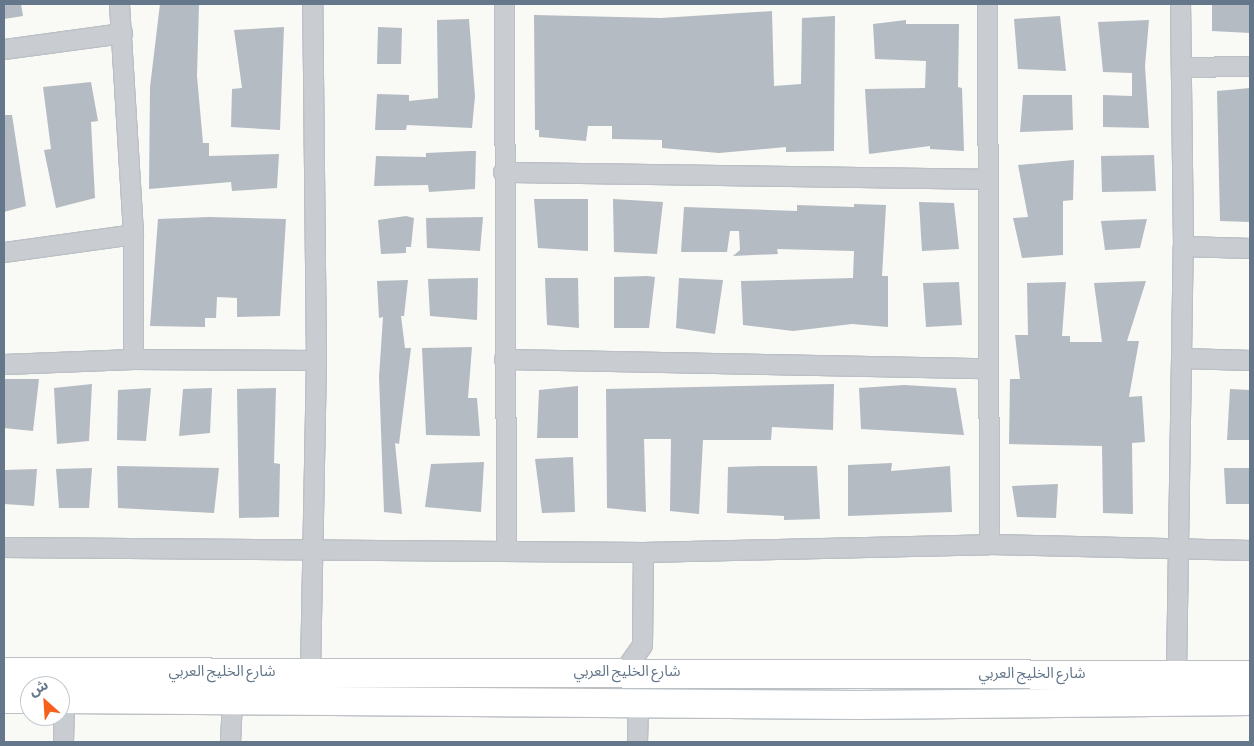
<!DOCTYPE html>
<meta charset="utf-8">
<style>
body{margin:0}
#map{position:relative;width:1254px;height:746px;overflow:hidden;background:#f9f9f6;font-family:"Alegreya Sans","Noto Sans Arabic",sans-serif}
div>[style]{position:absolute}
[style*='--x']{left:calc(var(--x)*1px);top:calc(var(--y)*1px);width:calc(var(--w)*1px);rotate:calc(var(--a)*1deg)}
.building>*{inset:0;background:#b4bbc2}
.roads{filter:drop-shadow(1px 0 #bbc0c5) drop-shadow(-1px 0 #bbc0c5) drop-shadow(0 1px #bbc0c5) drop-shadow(0 -1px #bbc0c5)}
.street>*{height:19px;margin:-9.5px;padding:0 9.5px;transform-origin:9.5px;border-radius:9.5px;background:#c9cdd1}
.secondary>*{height:28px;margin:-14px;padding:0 14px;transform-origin:14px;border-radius:14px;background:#fff}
span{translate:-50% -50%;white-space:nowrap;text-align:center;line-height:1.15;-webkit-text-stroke:5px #fff;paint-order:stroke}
.street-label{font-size:15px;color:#65778b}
.frame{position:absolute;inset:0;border:5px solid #65778b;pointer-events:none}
.north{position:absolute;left:20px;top:676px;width:50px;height:50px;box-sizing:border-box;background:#fff;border:1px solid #c1c9d1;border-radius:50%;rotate:334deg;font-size:14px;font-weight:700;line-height:20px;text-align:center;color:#65778b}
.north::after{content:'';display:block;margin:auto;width:18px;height:22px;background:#f6601a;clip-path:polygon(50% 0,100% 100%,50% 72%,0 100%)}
</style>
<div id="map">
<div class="building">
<div style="clip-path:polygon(4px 4px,21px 4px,23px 16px,4px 19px)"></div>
<div style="clip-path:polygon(160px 4px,199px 4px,197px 76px,203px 143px,209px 143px,209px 156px,279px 154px,277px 188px,232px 191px,231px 182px,149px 189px,150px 87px)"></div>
<div style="clip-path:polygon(1212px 4px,1250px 4px,1250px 33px,1212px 31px)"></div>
<div style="clip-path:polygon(772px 11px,774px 86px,801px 84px,802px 18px,835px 16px,834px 151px,786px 152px,786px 147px,719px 153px,662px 148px,662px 140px,612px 139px,612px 126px,588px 126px,586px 141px,539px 137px,539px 130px,535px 130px,534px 15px,661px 18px)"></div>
<div style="clip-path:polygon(1060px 16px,1066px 71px,1018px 69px,1014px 19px)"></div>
<div style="clip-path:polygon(469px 19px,475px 96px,472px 128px,407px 125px,406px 130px,375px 130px,377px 94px,409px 95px,409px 101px,438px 98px,437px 20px)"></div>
<div style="clip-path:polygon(906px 20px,906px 24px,959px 24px,958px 87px,962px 88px,964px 151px,930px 149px,930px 146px,869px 154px,865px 89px,925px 88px,926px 61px,875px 59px,873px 24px)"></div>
<div style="clip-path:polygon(1149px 20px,1145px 66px,1149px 128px,1103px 127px,1103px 95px,1132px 96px,1132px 73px,1103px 72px,1098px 22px)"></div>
<div style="clip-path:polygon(284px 27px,280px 130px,231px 127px,232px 89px,242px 88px,234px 30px)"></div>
<div style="clip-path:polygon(378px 27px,402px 28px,401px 64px,377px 64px)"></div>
<div style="clip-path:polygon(91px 82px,98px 121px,91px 122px,95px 198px,56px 208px,44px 150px,51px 149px,43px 87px)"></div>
<div style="clip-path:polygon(1250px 88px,1250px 222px,1220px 221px,1217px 91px)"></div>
<div style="clip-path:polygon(1023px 95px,1072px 95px,1073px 130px,1020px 132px)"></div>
<div style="clip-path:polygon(4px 115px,12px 115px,26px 206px,4px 212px)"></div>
<div style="clip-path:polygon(470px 151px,476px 151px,475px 189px,429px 192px,428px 185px,374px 186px,376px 156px,426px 157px,426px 153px)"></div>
<div style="clip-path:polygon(1154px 155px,1156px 191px,1102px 192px,1101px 156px)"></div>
<div style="clip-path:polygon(1074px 160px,1073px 200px,1063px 201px,1063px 255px,1022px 258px,1013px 218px,1028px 217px,1018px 165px)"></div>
<div style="clip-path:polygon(534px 199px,588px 199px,588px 251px,538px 248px)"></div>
<div style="clip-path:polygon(613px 199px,663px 202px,657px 254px,614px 252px)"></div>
<div style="clip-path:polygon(919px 202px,954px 203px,959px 249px,922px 251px)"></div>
<div style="clip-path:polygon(854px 204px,886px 205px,882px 276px,888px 276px,888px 327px,852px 324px,793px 331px,743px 325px,741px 281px,853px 278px,854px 251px,777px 249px,778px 254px,733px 256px,740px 250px,739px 231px,730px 231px,727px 252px,681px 252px,684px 207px,797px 211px,797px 205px,854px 207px)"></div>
<div style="clip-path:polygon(406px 216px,414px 218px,411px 247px,406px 247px,406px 253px,381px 254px,378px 220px)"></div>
<div style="clip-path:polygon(209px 217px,286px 219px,280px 316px,237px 317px,237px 298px,217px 297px,216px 318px,205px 318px,205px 327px,150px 326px,158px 219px)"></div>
<div style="clip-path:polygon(483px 217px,480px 251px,427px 248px,426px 218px)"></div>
<div style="clip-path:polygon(1147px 219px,1140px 248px,1105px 250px,1101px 221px)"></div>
<div style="clip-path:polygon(647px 276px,655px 277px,649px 328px,614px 328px,614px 277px)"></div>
<div style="clip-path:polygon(478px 278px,477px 320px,430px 316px,428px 279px)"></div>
<div style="clip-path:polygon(545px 278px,578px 278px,579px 328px,547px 325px)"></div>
<div style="clip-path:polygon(679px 278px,723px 280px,715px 334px,676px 328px)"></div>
<div style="clip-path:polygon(408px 280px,404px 316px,401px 316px,405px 348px,411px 348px,399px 444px,395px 443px,402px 514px,384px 512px,379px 377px,383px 317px,379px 318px,377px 281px)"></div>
<div style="clip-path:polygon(1146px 281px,1127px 341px,1139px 341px,1129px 397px,1142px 396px,1145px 442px,1132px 443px,1133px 514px,1103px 513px,1102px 446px,1009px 444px,1010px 379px,1020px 379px,1015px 335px,1028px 335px,1027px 283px,1066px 282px,1062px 336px,1070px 336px,1070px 342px,1102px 342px,1094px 283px)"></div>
<div style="clip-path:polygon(959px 282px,962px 325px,926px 327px,923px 283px)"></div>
<div style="clip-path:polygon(472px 347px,468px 398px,477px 398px,480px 436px,426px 435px,422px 348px)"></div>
<div style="clip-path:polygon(4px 379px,39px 379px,33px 431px,4px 428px)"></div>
<div style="clip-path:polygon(92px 384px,89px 441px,57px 444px,54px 388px)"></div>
<div style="clip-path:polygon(834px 384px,833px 430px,772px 427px,771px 440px,703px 440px,699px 514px,670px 511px,671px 439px,644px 439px,646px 512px,607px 508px,606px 389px)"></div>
<div style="clip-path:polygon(904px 385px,956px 388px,964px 435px,861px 429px,859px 388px)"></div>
<div style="clip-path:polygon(578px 386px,578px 438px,537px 438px,539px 390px)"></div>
<div style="clip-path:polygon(151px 388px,146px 441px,117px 440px,118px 390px)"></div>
<div style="clip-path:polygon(212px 388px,210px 433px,179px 436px,183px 389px)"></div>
<div style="clip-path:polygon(276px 388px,274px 463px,280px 464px,279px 517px,239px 518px,237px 389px)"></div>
<div style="clip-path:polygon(1230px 389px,1250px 390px,1250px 440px,1227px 440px)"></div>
<div style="clip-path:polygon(573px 457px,575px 512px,542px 513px,535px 459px)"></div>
<div style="clip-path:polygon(484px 462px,481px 512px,425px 507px,431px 464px)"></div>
<div style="clip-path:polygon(892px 463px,891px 471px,950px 466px,952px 512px,848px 516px,848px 465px)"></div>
<div style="clip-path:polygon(117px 466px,219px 468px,214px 513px,118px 508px)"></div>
<div style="clip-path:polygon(762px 466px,817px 466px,820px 519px,784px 520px,784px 516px,727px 513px,728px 467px)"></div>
<div style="clip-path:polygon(92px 468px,89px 508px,59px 508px,56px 469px)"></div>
<div style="clip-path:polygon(1224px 468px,1250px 468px,1250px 504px,1226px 504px)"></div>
<div style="clip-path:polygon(37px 469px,34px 506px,4px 504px,4px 470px)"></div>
<div style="clip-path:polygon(1058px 484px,1056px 518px,1017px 517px,1012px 486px)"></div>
</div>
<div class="roads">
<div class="street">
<div style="--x:119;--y:4;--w:230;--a:86.5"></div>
<div style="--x:133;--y:234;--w:125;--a:90"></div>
<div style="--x:504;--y:4;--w:544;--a:89.79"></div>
<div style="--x:987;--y:4;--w:540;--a:89.79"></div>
<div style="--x:4;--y:49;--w:119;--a:-7.7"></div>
<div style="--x:1183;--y:67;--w:67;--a:-0.9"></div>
<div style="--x:503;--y:172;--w:485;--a:0.8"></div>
<div style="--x:1183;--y:246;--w:67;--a:1.7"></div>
<div style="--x:4;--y:252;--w:130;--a:-7.9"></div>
<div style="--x:1182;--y:358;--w:68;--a:1.7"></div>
<div style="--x:504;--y:359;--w:484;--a:1.1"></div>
<div style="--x:4;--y:364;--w:129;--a:-2.2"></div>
<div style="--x:133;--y:359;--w:183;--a:0.3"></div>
<div style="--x:4;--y:547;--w:639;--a:0.45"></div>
<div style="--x:643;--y:552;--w:346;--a:-1.3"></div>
<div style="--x:989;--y:544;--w:261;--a:1.3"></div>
<div style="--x:310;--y:672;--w:312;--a:-88.9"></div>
<div style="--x:316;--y:360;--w:356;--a:-90.6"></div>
<div style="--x:623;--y:672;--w:33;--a:-55"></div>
<div style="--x:642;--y:645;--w:93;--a:-89.4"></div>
<div style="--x:1176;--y:674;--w:428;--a:-89.1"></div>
<div style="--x:1183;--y:246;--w:242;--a:-90.7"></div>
<div style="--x:63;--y:742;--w:43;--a:-88.7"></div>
<div style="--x:230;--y:742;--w:42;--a:-87.3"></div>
<div style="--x:637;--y:742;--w:41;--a:-88.6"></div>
</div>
<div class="secondary">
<div style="--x:4;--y:672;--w:1246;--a:0.14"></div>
<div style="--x:4;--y:699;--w:26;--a:0"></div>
<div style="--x:60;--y:699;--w:799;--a:0.43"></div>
<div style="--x:859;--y:705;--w:391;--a:-0.6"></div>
</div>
</div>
<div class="street-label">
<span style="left:222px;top:672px">شارع الخليج العربي</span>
<span style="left:627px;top:672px">شارع الخليج العربي</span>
<span style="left:1032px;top:674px">شارع الخليج العربي</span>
</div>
<div class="frame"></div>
<div class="north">ش</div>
</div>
